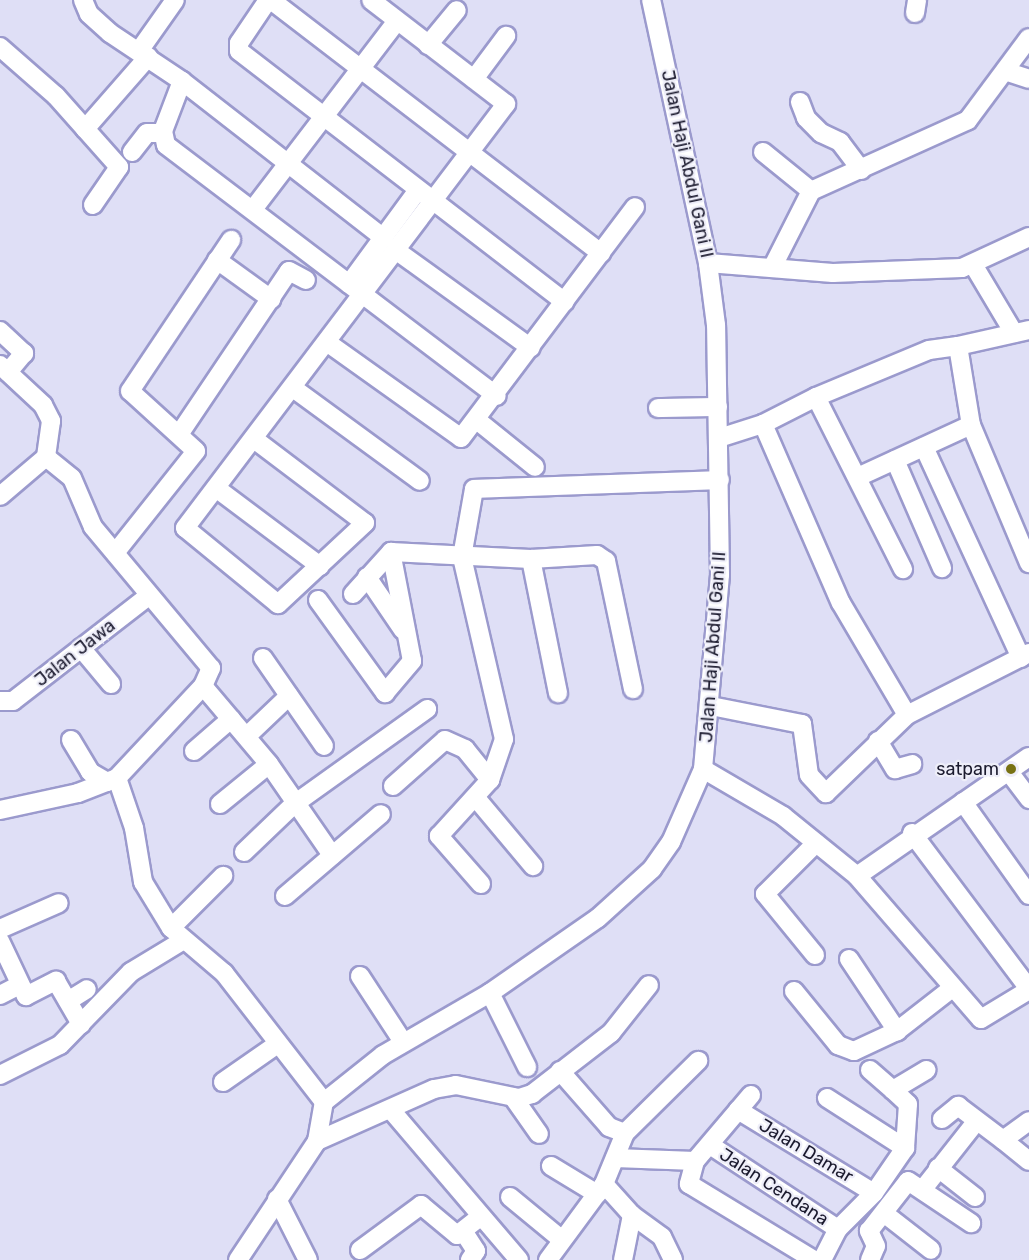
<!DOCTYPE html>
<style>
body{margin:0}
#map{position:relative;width:1029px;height:1260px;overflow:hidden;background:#dfdff6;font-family:Rubik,sans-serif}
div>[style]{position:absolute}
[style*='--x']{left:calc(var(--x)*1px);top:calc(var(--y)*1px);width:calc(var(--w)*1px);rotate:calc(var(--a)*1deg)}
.roads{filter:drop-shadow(2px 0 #9b9acd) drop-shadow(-2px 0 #9b9acd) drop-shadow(0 2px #9b9acd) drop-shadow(0 -2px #9b9acd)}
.minor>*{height:18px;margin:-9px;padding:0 9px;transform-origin:9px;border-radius:9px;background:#fff}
.dots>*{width:16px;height:16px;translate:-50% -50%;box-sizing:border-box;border:3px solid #eeeef9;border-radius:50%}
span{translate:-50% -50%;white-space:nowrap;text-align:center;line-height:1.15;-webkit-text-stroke:4.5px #eeeef9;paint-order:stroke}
.street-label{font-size:18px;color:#1b1a2e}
.poi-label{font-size:18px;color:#1b1a2e}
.right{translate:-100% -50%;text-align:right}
</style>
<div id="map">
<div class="roads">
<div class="minor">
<div style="--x:83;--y:0;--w:15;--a:67"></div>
<div style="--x:89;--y:14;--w:28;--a:42"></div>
<div style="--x:110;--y:33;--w:87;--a:33.7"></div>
<div style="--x:182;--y:81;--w:256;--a:37.9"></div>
<div style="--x:268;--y:0;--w:52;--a:124"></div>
<div style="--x:239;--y:43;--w:8;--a:90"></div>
<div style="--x:239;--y:51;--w:411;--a:37.6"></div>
<div style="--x:271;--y:0;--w:416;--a:37.5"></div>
<div style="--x:915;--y:13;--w:13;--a:-81"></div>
<div style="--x:428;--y:45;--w:45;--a:-50.4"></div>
<div style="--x:0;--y:47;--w:74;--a:41.2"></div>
<div style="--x:56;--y:96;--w:95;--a:48.4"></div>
<div style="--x:119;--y:167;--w:46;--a:124.4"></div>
<div style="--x:139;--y:51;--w:62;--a:-54.8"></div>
<div style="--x:1008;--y:72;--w:22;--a:18"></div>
<div style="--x:474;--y:79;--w:54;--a:-53.3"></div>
<div style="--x:182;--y:81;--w:53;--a:110.8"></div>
<div style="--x:163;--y:131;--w:14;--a:78"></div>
<div style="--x:166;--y:145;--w:415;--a:37.2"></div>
<div style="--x:800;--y:102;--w:17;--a:69"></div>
<div style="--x:806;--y:118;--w:21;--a:45"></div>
<div style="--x:821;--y:133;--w:21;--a:25"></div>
<div style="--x:840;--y:142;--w:35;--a:53"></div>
<div style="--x:85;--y:129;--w:96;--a:-48.8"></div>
<div style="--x:132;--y:152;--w:24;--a:-52"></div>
<div style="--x:147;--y:133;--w:15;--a:0"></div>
<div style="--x:763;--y:152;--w:62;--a:39.1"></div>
<div style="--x:254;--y:208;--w:235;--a:-52.6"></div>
<div style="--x:397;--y:251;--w:165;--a:35.9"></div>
<div style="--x:217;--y:260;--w:67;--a:35.8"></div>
<div style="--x:708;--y:263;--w:125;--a:4.6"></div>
<div style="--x:833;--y:273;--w:129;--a:-2.2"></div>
<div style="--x:962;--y:268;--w:74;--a:-24.8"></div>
<div style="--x:974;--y:266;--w:78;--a:59.2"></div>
<div style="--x:772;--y:268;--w:86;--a:-63.1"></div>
<div style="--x:811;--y:191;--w:172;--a:-24.3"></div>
<div style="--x:968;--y:120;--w:102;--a:-53.4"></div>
<div style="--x:349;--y:284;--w:117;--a:-53.7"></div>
<div style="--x:1029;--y:330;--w:73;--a:167.3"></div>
<div style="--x:958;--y:346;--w:80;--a:80.7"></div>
<div style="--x:971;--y:425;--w:150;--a:67.2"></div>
<div style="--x:0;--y:331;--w:33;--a:43"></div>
<div style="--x:24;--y:353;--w:25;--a:130"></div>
<div style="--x:328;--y:343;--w:163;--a:35.5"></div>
<div style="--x:461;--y:438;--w:289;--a:-53"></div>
<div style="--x:0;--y:365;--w:59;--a:42.9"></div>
<div style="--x:43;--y:405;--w:18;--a:63"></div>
<div style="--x:51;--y:421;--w:36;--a:98"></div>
<div style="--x:46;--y:457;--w:60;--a:139.7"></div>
<div style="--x:293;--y:388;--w:157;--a:36.2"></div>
<div style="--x:816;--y:397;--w:122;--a:-22.6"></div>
<div style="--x:929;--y:350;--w:29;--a:-8"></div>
<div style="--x:658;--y:408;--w:60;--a:-1"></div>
<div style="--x:478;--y:421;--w:73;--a:38.9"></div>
<div style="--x:763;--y:424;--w:195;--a:66.5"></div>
<div style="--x:841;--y:603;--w:130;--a:59.5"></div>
<div style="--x:907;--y:715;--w:137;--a:-26.9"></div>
<div style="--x:180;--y:433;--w:195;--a:-56.1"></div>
<div style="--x:289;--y:271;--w:19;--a:28"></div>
<div style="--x:719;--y:438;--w:46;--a:-17.7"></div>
<div style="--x:763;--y:424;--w:59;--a:-27"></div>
<div style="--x:816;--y:397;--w:193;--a:63.2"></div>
<div style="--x:254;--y:439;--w:139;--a:37.1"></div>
<div style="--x:365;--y:523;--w:119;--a:137"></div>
<div style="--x:278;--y:604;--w:120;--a:-140.7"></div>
<div style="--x:185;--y:528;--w:532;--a:-52.87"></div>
<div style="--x:506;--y:104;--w:170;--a:-142.4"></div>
<div style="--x:924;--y:447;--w:232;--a:65.3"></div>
<div style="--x:46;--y:457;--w:33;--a:39"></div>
<div style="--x:72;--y:478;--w:53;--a:66.8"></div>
<div style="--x:93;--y:527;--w:184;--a:50.1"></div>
<div style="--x:211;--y:668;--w:20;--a:114"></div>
<div style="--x:203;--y:686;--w:126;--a:133.1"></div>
<div style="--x:117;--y:778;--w:53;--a:71.2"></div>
<div style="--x:134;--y:828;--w:55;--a:80.5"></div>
<div style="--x:143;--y:882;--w:54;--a:58.7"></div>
<div style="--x:171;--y:928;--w:70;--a:40.3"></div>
<div style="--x:224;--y:973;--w:163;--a:52.2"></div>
<div style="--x:895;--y:460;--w:118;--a:66.5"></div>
<div style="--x:860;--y:476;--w:122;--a:-24.7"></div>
<div style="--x:216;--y:488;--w:130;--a:36.9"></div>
<div style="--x:115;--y:553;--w:130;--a:-51.5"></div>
<div style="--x:196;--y:451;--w:89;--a:-137.7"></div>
<div style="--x:130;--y:391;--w:182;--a:-56.2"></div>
<div style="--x:531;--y:559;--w:137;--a:78.6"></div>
<div style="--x:367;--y:577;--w:64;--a:55.8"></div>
<div style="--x:353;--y:594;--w:57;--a:-47.9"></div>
<div style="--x:391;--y:552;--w:140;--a:2.9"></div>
<div style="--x:531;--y:559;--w:66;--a:-3.5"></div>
<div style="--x:597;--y:555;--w:11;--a:34"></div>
<div style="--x:606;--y:561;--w:131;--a:78.1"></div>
<div style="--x:318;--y:600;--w:115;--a:54.2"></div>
<div style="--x:385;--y:693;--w:42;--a:-49.8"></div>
<div style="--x:412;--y:661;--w:111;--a:-100.9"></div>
<div style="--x:81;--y:648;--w:47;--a:50.2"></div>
<div style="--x:263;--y:658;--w:107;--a:55.3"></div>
<div style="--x:203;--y:686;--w:102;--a:49.8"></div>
<div style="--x:269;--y:764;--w:111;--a:55.3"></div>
<div style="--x:0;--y:701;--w:13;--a:0"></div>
<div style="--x:13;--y:701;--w:170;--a:-37.8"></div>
<div style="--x:711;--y:706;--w:93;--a:11.2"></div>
<div style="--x:802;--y:724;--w:51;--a:82.2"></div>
<div style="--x:809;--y:775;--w:25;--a:47"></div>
<div style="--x:826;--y:793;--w:112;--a:-43.9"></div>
<div style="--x:247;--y:736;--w:58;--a:-43.6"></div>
<div style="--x:71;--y:740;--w:37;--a:59"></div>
<div style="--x:90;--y:772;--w:20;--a:30"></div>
<div style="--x:878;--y:741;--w:33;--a:59"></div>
<div style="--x:895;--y:769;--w:18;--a:-16"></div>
<div style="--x:194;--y:751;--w:49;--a:-40.9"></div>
<div style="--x:703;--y:769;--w:93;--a:30.4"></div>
<div style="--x:783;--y:816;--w:95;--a:39"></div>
<div style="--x:857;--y:876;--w:209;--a:-34.7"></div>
<div style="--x:1009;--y:772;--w:34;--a:53"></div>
<div style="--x:393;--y:786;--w:69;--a:-41.5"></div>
<div style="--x:445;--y:740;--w:22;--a:24"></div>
<div style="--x:465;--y:749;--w:40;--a:51"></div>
<div style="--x:476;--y:798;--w:89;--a:50"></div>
<div style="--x:963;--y:802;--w:114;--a:54.6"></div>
<div style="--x:220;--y:804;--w:63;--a:-39.2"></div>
<div style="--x:0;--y:810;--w:80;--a:-12.3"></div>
<div style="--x:78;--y:793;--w:42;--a:-21"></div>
<div style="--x:912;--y:833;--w:195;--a:53.1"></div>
<div style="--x:244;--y:852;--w:68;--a:-43.8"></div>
<div style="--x:293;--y:805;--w:165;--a:-35.6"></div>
<div style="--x:857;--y:876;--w:189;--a:49.1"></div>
<div style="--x:981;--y:1019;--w:56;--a:-31.1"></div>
<div style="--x:481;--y:884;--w:64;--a:-131.2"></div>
<div style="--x:439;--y:836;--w:76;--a:-47.7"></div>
<div style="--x:490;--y:780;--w:43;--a:-71.1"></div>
<div style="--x:504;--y:739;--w:187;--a:-103"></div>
<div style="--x:462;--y:557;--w:69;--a:-80"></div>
<div style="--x:474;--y:489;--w:246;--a:-2.1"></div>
<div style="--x:285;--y:896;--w:126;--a:-40.5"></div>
<div style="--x:171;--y:928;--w:74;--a:-45"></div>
<div style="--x:0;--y:929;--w:64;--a:-23.8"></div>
<div style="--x:0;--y:941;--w:61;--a:64.7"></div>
<div style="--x:26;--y:996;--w:34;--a:-27"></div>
<div style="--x:56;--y:981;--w:50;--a:59.8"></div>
<div style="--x:815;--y:955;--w:79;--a:-129.3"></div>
<div style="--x:765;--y:894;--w:72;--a:-45"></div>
<div style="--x:849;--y:959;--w:87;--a:56.3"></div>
<div style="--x:360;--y:976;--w:79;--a:56.9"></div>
<div style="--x:794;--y:991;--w:70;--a:50.8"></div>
<div style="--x:838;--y:1045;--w:17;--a:21"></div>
<div style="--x:854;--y:1051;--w:47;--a:-24.9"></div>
<div style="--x:897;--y:1031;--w:68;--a:-37.9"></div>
<div style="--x:490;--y:993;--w:83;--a:63.4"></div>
<div style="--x:0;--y:995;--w:22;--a:-27"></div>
<div style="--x:68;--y:1001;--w:22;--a:-32"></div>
<div style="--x:870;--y:1070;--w:30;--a:41"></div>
<div style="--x:560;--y:1071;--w:74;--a:48.8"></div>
<div style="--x:609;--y:1127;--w:17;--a:21"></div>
<div style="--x:625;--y:1133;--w:103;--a:-44.6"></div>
<div style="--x:0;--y:1075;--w:67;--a:-26.6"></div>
<div style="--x:60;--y:1045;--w:102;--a:-45.8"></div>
<div style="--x:131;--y:972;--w:60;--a:-31.3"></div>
<div style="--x:223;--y:1082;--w:65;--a:-34.9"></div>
<div style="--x:751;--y:1095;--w:87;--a:130.3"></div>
<div style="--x:695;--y:1161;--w:24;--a:105"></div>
<div style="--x:689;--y:1184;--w:146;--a:31.3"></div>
<div style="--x:513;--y:1097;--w:45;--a:54.9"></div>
<div style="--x:827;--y:1098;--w:93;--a:32.7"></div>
<div style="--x:391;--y:1110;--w:197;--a:49.5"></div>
<div style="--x:738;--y:1110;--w:159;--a:31.4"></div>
<div style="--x:942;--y:1119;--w:21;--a:-39"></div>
<div style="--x:958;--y:1106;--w:56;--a:37.1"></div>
<div style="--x:1003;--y:1140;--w:32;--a:-36"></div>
<div style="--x:1003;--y:1140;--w:33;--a:39"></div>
<div style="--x:317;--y:1141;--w:128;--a:-24"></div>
<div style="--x:434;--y:1089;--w:22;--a:-10"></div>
<div style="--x:456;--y:1085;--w:64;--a:11.7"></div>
<div style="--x:519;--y:1098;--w:14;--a:-17"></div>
<div style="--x:532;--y:1094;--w:100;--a:-37.7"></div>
<div style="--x:611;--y:1033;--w:61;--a:-51.6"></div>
<div style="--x:710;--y:1145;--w:153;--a:33.3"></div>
<div style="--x:615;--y:1158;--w:80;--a:2.1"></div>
<div style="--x:551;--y:1166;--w:54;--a:31.3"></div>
<div style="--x:938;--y:1168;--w:47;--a:38.1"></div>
<div style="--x:604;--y:1184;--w:42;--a:47.9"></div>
<div style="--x:632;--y:1215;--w:37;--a:36"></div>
<div style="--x:662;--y:1237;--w:25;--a:64"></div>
<div style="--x:923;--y:1189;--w:85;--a:-51.7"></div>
<div style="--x:510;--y:1197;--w:66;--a:39.5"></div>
<div style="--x:277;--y:1199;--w:68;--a:63.1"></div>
<div style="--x:885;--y:1214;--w:58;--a:38"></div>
<div style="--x:465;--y:1234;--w:20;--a:57"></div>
<div style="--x:476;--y:1251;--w:11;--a:124"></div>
<div style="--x:360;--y:1250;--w:76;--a:-36.4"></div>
<div style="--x:421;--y:1205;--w:47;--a:39.8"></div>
<div style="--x:457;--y:1235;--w:29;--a:-38"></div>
<div style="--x:238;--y:1260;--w:143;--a:-56.4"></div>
<div style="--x:317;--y:1141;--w:40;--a:-80"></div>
<div style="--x:324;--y:1102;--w:75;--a:-38.5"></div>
<div style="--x:383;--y:1055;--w:124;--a:-30.1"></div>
<div style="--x:490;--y:993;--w:131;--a:-34.8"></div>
<div style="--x:598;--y:918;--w:73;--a:-42.2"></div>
<div style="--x:652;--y:869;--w:33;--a:-55"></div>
<div style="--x:671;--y:842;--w:80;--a:-66.3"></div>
<div style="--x:703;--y:769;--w:195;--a:-85"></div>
<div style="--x:720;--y:575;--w:250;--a:-90.9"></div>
<div style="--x:716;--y:325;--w:63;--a:-97.4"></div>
<div style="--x:708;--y:263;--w:269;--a:-102.2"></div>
<div style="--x:548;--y:1260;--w:94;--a:-53.6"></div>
<div style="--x:604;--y:1184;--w:55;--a:-67.6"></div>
<div style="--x:623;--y:1260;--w:46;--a:-78.7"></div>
<div style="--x:822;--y:1260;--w:35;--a:-63"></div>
<div style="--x:838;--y:1229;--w:51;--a:-45"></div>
<div style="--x:874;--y:1193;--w:55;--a:-55.4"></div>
<div style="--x:905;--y:1148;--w:44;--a:-86.1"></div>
<div style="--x:908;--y:1104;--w:21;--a:-137"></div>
<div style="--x:893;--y:1090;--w:39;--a:-31"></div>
<div style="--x:870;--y:1260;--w:15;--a:-67"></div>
<div style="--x:876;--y:1246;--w:17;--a:-115"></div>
<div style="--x:869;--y:1231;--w:63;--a:-52"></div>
<div style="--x:908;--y:1181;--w:76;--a:33.7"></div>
</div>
</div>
<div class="dots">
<div style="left:1011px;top:769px;background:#787214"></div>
</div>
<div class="street-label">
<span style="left:687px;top:164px;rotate:78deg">Jalan Haji Abdul Gani II</span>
<span style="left:713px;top:647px;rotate:-86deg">Jalan Haji Abdul Gani II</span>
<span style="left:75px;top:653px;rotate:-38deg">Jalan Jawa</span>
<span style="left:806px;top:1151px;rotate:31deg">Jalan Damar</span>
<span style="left:774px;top:1187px;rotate:33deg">Jalan Cendana</span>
</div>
<div class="poi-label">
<span class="right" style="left:999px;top:769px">satpam</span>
</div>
</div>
